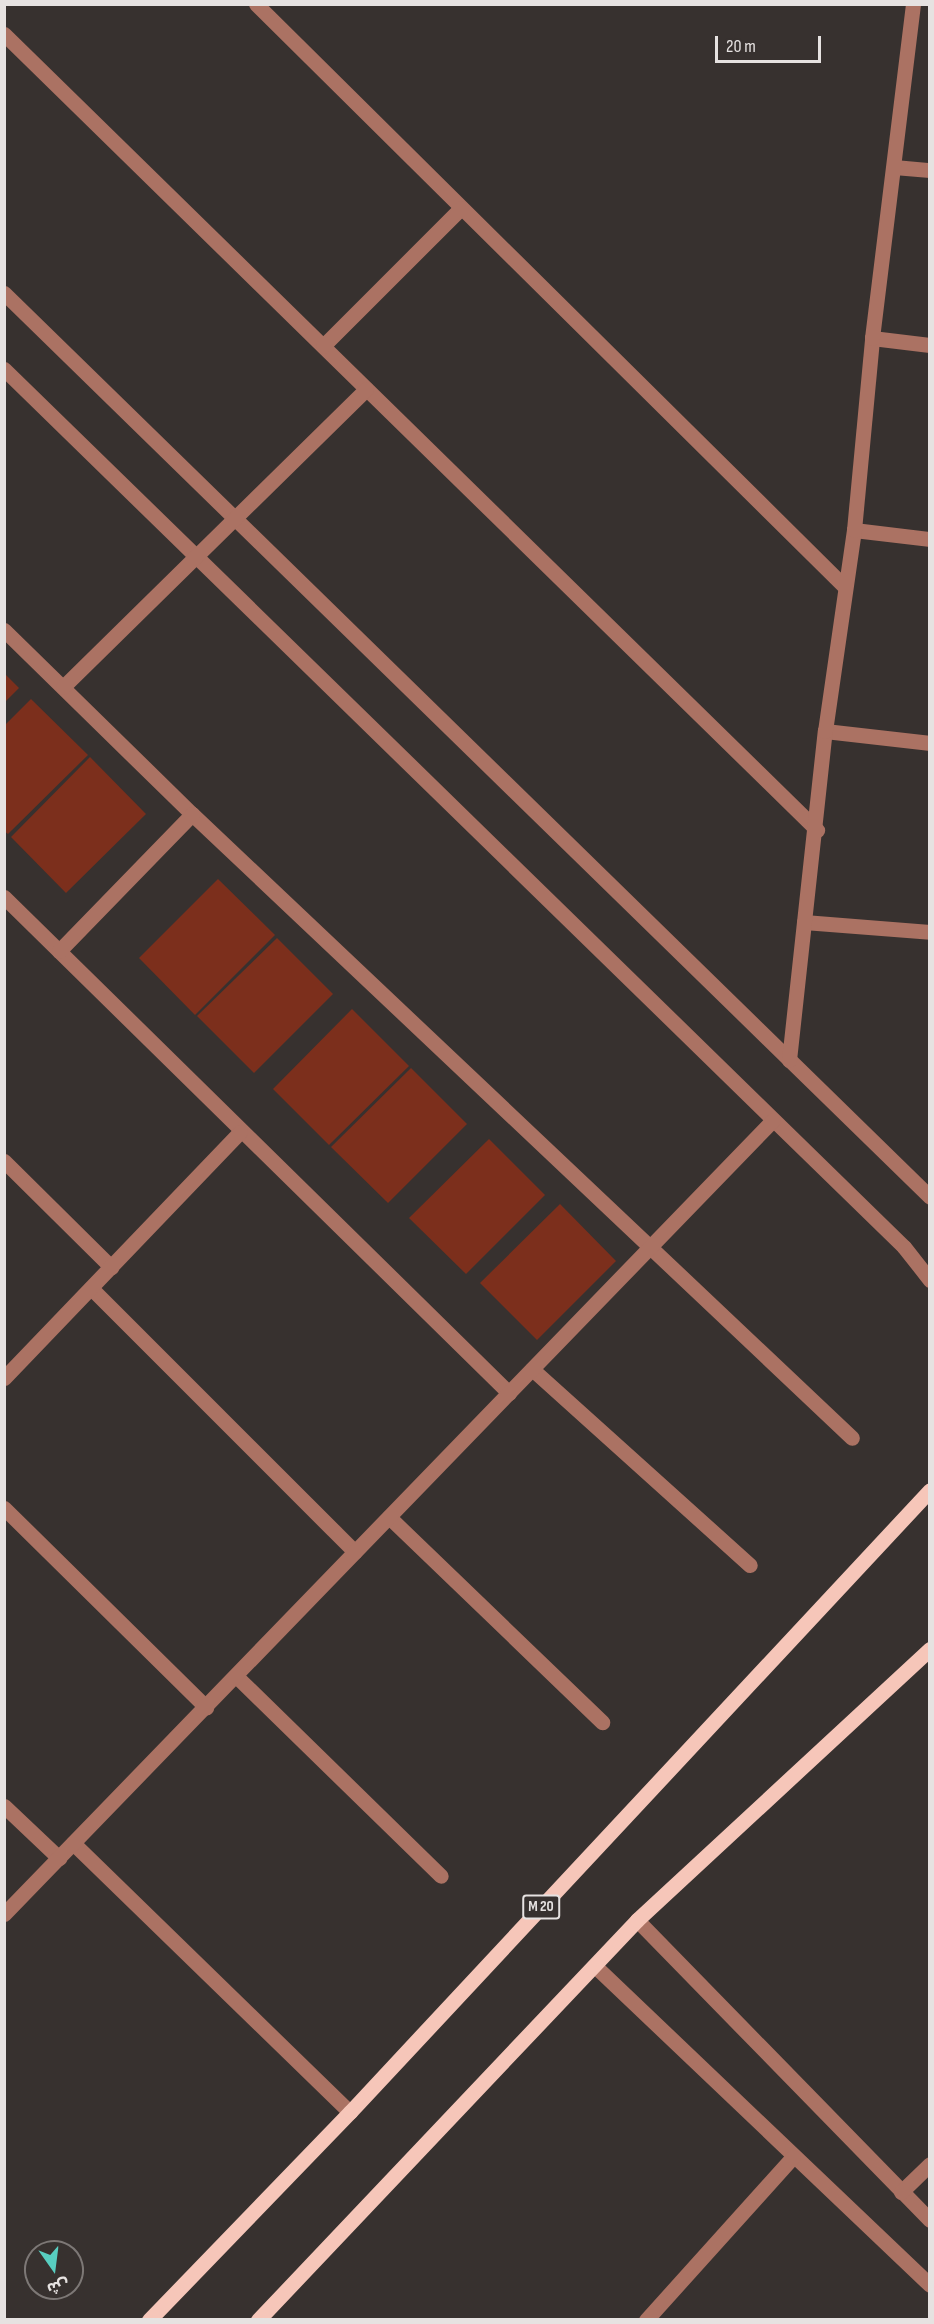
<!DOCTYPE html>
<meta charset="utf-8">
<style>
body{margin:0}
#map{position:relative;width:934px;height:2324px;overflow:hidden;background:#37312f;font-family:"Sofia Sans Condensed","Noto Sans Arabic",sans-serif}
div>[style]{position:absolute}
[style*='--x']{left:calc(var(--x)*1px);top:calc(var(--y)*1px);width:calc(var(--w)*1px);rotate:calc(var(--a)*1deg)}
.building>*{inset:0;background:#7c2f1c}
.minor>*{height:15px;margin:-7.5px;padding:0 7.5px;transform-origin:7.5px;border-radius:7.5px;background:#ab7263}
.major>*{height:15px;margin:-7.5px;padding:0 7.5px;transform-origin:7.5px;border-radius:7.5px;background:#f6c6b9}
span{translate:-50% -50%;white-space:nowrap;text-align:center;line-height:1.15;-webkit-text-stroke:4.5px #37312f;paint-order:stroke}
.shield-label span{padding:2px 4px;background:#37312f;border:2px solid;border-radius:4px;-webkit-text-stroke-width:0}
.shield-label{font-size:15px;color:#e6e2e1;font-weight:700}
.frame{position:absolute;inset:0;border:6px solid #e6e2e1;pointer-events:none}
.north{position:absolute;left:24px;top:2240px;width:60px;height:60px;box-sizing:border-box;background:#37312f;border:2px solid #7d7876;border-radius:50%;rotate:166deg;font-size:16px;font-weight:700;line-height:24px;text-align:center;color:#e6e2e1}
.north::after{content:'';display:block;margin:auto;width:21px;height:27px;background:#58cec1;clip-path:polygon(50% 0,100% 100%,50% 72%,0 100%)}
.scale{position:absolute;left:715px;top:36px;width:106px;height:27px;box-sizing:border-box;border:3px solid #e6e2e1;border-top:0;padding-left:8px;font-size:18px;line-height:21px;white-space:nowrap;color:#e6e2e1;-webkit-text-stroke:4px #37312f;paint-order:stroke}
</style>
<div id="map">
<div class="building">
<div style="clip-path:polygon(4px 673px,19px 688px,4px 703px)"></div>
<div style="clip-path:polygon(31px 699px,88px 755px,8px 834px,4px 831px,4px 726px)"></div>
<div style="clip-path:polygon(90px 757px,146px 814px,66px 893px,11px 837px)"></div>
<div style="clip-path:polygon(218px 879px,275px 935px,195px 1015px,139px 958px)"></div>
<div style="clip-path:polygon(277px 938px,333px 994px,254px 1073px,197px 1016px)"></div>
<div style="clip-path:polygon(352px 1009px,409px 1066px,329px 1145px,273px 1089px)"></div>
<div style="clip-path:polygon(411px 1068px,467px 1124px,388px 1203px,331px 1147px)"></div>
<div style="clip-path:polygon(489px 1139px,545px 1195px,466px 1274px,409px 1218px)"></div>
<div style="clip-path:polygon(560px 1204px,616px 1261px,537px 1340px,480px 1283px)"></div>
</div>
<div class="minor">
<div style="--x:256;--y:4;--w:829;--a:44.71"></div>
<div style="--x:4;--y:34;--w:1138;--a:44.39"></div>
<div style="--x:894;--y:167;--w:36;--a:5"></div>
<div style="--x:4;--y:293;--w:1294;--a:44.31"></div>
<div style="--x:872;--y:338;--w:58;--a:6.9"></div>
<div style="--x:323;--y:346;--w:195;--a:-45"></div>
<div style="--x:4;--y:369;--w:1257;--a:44.29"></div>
<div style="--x:904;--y:1247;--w:42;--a:51.8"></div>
<div style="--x:854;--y:530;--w:77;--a:6.8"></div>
<div style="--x:4;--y:630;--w:263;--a:44.4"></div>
<div style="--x:192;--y:814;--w:908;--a:43.39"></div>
<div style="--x:63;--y:687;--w:425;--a:-44.5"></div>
<div style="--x:825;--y:731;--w:106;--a:6.5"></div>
<div style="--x:4;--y:897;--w:708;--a:44.48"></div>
<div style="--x:804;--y:922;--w:126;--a:4.5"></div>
<div style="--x:59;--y:951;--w:191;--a:-45.8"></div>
<div style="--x:789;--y:1060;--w:331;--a:-83.8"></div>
<div style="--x:825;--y:731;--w:203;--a:-81.8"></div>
<div style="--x:854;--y:530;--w:193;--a:-84.6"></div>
<div style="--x:872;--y:338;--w:337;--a:-83"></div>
<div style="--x:4;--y:1161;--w:151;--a:44.7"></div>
<div style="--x:91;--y:1288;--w:373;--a:45"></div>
<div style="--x:532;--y:1369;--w:293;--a:42"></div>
<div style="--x:4;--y:1378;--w:341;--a:-46.2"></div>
<div style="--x:4;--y:1508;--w:284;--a:44.6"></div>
<div style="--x:389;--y:1517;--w:296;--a:43.9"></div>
<div style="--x:236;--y:1676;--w:286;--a:44.3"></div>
<div style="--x:4;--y:1806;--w:76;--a:43.4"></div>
<div style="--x:73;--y:1843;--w:386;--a:44.2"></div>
<div style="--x:4;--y:1914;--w:1105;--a:-45.92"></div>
<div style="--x:637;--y:1920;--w:419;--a:45.7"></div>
<div style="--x:596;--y:1967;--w:461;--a:43.6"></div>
<div style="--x:901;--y:2192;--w:40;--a:-44"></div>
<div style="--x:646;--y:2320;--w:219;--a:-48"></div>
</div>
<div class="major">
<div style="--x:149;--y:2320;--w:289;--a:-46"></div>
<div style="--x:350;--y:2112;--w:850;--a:-47"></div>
<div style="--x:258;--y:2320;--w:551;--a:-46.54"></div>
<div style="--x:637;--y:1920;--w:399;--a:-42.8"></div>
</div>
<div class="shield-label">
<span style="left:541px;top:1907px">M 20</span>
</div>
<div class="frame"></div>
<div class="north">ش</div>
<div class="scale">20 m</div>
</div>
